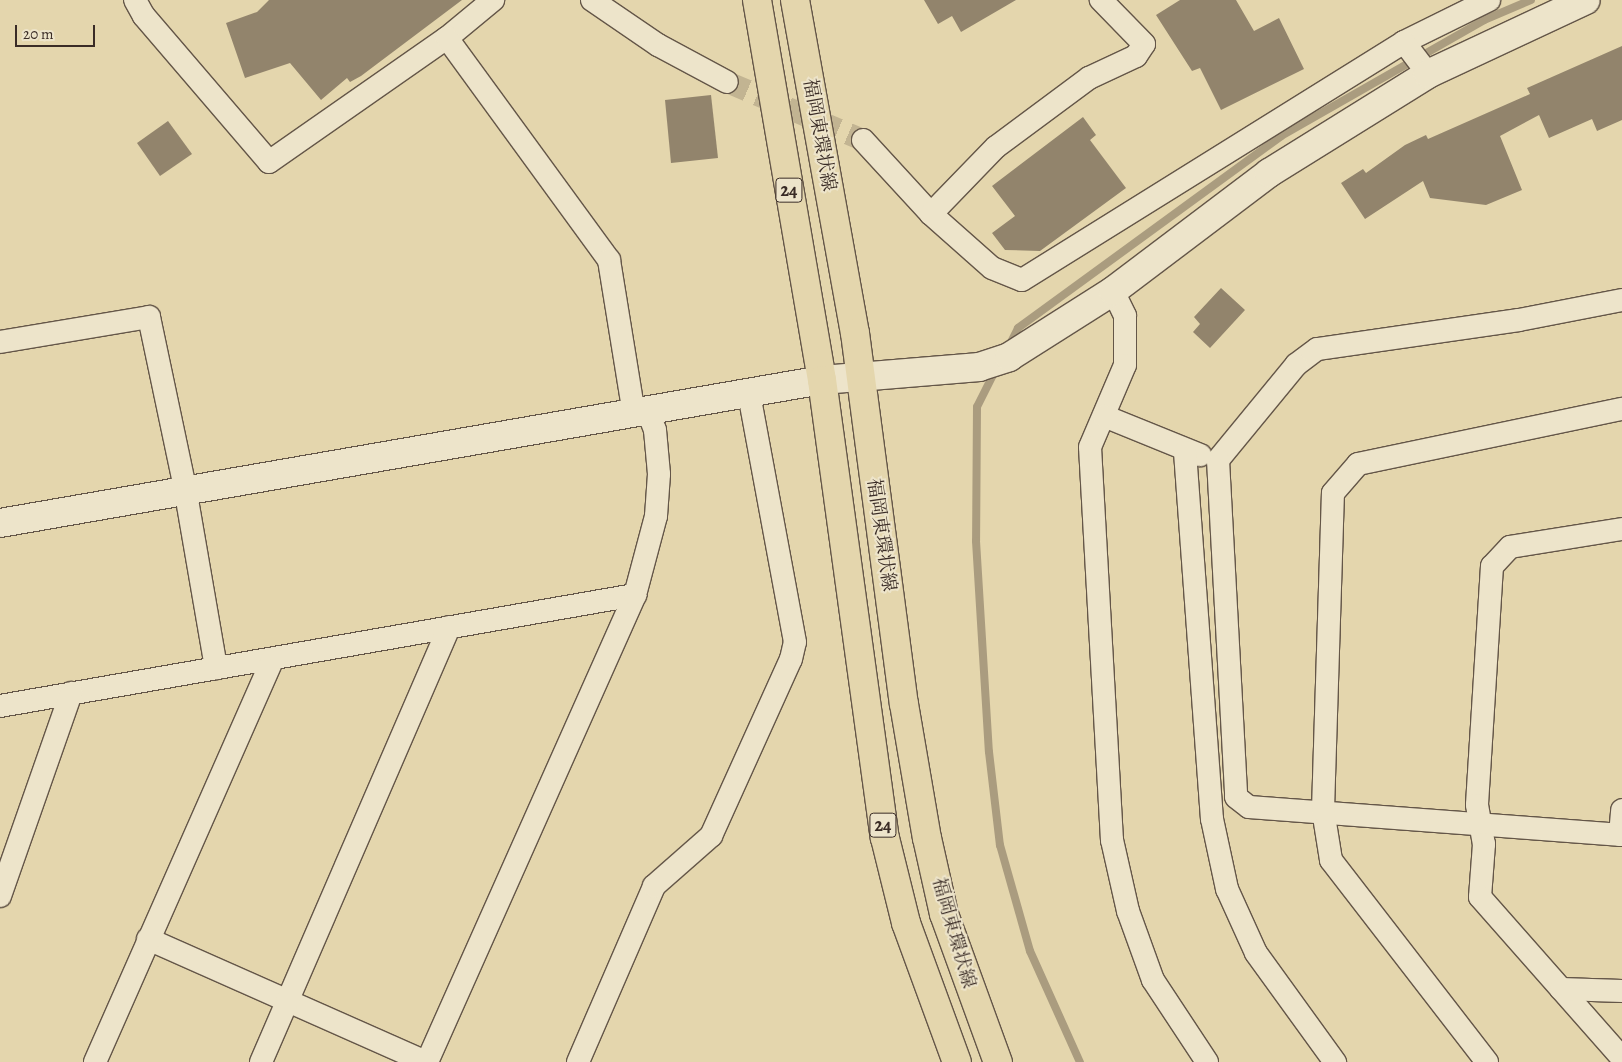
<!DOCTYPE html>
<meta charset="utf-8">
<style>
body{margin:0}
#map{position:relative;width:1622px;height:1062px;overflow:hidden;background:#e4d6ad;font-family:Alegreya,"Noto Serif JP",serif}
div>[style]{position:absolute}
[style*='--x']{left:calc(var(--x)*1px);top:calc(var(--y)*1px);width:calc(var(--w)*1px);rotate:calc(var(--a)*1deg)}
.stream>*{height:8px;margin:-4px;padding:0 4px;transform-origin:4px;border-radius:4px;background:#aa9c7f}
.building>*{inset:0;background:#92846c}
.street-tunnel>*{height:22px;margin-top:-11px;transform-origin:0;background:repeating-linear-gradient(90deg,#c2b492 0 22px,transparent 0 33px)}
.roads{filter:drop-shadow(1px 0 #645648) drop-shadow(-1px 0 #645648) drop-shadow(0 1px #645648) drop-shadow(0 -1px #645648)}
.street>*{height:22px;margin:-11px;padding:0 11px;transform-origin:11px;border-radius:11px;background:#ede4ca}
.secondary>*{height:28px;margin:-14px;padding:0 14px;transform-origin:14px;border-radius:14px;background:#ede4ca}
.primary>*{height:28px;margin:-14px;padding:0 14px;transform-origin:14px;border-radius:14px;background:#e4d6ad}
span{translate:-50% -50%;white-space:nowrap;text-align:center;line-height:1.15;-webkit-text-stroke:4px #ede4ca;paint-order:stroke}
.shield-label span{padding:1px 4px;background:#ede4ca;border:1px solid;border-radius:4px;-webkit-text-stroke-width:0}
.shield-label{font-size:18px;color:#3a2c26;font-weight:700}
.street-label{font-size:19px;color:#3a2c26}
.scale{position:absolute;left:15px;top:25px;width:80px;height:22px;box-sizing:border-box;border:2px solid #3a2c26;border-top:0;padding-left:6px;font-size:15px;line-height:18px;white-space:nowrap;color:#3a2c26;-webkit-text-stroke:4px #ede4ca;paint-order:stroke}
</style>
<div id="map">
<div class="stream">
<div style="--x:1008;--y:348;--w:22;--a:-63"></div>
<div style="--x:1018;--y:328;--w:326;--a:-36.1"></div>
<div style="--x:1281;--y:136;--w:234;--a:-29.7"></div>
<div style="--x:1484;--y:20;--w:51;--a:-23.1"></div>
<div style="--x:996;--y:369;--w:42;--a:116.6"></div>
<div style="--x:977;--y:407;--w:134;--a:90.4"></div>
<div style="--x:976;--y:541;--w:211;--a:86.5"></div>
<div style="--x:989;--y:752;--w:94;--a:83.3"></div>
<div style="--x:1000;--y:845;--w:110;--a:74.2"></div>
<div style="--x:1030;--y:951;--w:122;--a:65.8"></div>
</div>
<div class="building">
<div style="clip-path:polygon(269px 0,462px 0,361px 76px,350px 82px,347px 78px,321px 100px,290px 63px,245px 78px,226px 23px,257px 12px)"></div>
<div style="clip-path:polygon(924px 0,1016px 0,961px 32px,952px 16px,938px 24px)"></div>
<div style="clip-path:polygon(1180px 0,1236px 0,1254px 31px,1279px 18px,1304px 69px,1221px 110px,1200px 68px,1192px 71px,1156px 15px)"></div>
<div style="clip-path:polygon(1622px 46px,1622px 120px,1597px 131px,1592px 119px,1549px 138px,1539px 115px,1500px 136px,1522px 190px,1486px 205px,1430px 198px,1423px 181px,1365px 219px,1341px 183px,1363px 169px,1366px 173px,1405px 145px,1426px 135px,1428px 139px,1530px 94px,1527px 88px)"></div>
<div style="clip-path:polygon(711px 95px,718px 158px,671px 163px,665px 100px)"></div>
<div style="clip-path:polygon(1083px 117px,1096px 135px,1090px 140px,1126px 188px,1040px 251px,1005px 250px,992px 233px,1015px 216px,992px 186px)"></div>
<div style="clip-path:polygon(168px 121px,192px 154px,160px 176px,137px 143px)"></div>
<div style="clip-path:polygon(1221px 288px,1245px 310px,1210px 348px,1193px 332px,1200px 324px,1194px 317px)"></div>
</div>
<div class="street-tunnel">
<div style="--x:727;--y:82;--w:148;--a:23.1"></div>
</div>
<div class="roads">
<div class="street">
<div style="--x:135;--y:0;--w:18;--a:61"></div>
<div style="--x:144;--y:16;--w:192;--a:49.4"></div>
<div style="--x:269;--y:162;--w:217;--a:-34.9"></div>
<div style="--x:447;--y:38;--w:60;--a:-39.6"></div>
<div style="--x:592;--y:0;--w:80;--a:34.3"></div>
<div style="--x:658;--y:45;--w:78;--a:28.2"></div>
<div style="--x:447;--y:38;--w:275;--a:53.9"></div>
<div style="--x:609;--y:260;--w:157;--a:80.8"></div>
<div style="--x:1404;--y:42;--w:95;--a:-26.3"></div>
<div style="--x:863;--y:140;--w:100;--a:47.4"></div>
<div style="--x:931;--y:214;--w:81;--a:41.5"></div>
<div style="--x:992;--y:268;--w:32;--a:22"></div>
<div style="--x:1022;--y:280;--w:450;--a:-31.9"></div>
<div style="--x:1404;--y:42;--w:40;--a:53"></div>
<div style="--x:931;--y:214;--w:93;--a:-45.9"></div>
<div style="--x:996;--y:147;--w:116;--a:-36.6"></div>
<div style="--x:1089;--y:78;--w:52;--a:-25.1"></div>
<div style="--x:1136;--y:56;--w:14;--a:-56"></div>
<div style="--x:1144;--y:44;--w:62;--a:-134.3"></div>
<div style="--x:1113;--y:291;--w:28;--a:64"></div>
<div style="--x:1125;--y:316;--w:49;--a:90"></div>
<div style="--x:1125;--y:365;--w:89;--a:113.1"></div>
<div style="--x:1090;--y:447;--w:394;--a:86.8"></div>
<div style="--x:1112;--y:840;--w:73;--a:77.3"></div>
<div style="--x:1128;--y:911;--w:73;--a:70.1"></div>
<div style="--x:1153;--y:980;--w:98;--a:56.6"></div>
<div style="--x:1622;--y:300;--w:105;--a:169"></div>
<div style="--x:1519;--y:320;--w:204;--a:171.8"></div>
<div style="--x:1317;--y:349;--w:26;--a:143"></div>
<div style="--x:1296;--y:365;--w:123;--a:129.4"></div>
<div style="--x:1218;--y:460;--w:337;--a:86.9"></div>
<div style="--x:1236;--y:797;--w:16;--a:38"></div>
<div style="--x:1249;--y:807;--w:374;--a:4.3"></div>
<div style="--x:0;--y:342;--w:151;--a:-9.5"></div>
<div style="--x:149;--y:317;--w:175;--a:78.1"></div>
<div style="--x:185;--y:488;--w:183;--a:80.2"></div>
<div style="--x:1104;--y:416;--w:104;--a:22.1"></div>
<div style="--x:1185;--y:452;--w:368;--a:85.8"></div>
<div style="--x:1212;--y:819;--w:72;--a:77.9"></div>
<div style="--x:1227;--y:889;--w:70;--a:65.6"></div>
<div style="--x:1256;--y:953;--w:135;--a:54.1"></div>
<div style="--x:1622;--y:529;--w:113;--a:170.9"></div>
<div style="--x:1510;--y:547;--w:26;--a:133"></div>
<div style="--x:1492;--y:566;--w:239;--a:93.6"></div>
<div style="--x:1477;--y:805;--w:40;--a:80"></div>
<div style="--x:1484;--y:844;--w:53;--a:94.3"></div>
<div style="--x:1480;--y:897;--w:215;--a:48.6"></div>
<div style="--x:0;--y:706;--w:645;--a:-9.92"></div>
<div style="--x:1620;--y:835;--w:25;--a:-85"></div>
<div style="--x:0;--y:896;--w:215;--a:-70.7"></div>
<div style="--x:148;--y:939;--w:304;--a:23.9"></div>
<div style="--x:1561;--y:989;--w:61;--a:1.9"></div>
<div style="--x:95;--y:1062;--w:441;--a:-66.2"></div>
<div style="--x:261;--y:1062;--w:474;--a:-66.6"></div>
<div style="--x:427;--y:1062;--w:511;--a:-65.99"></div>
<div style="--x:635;--y:595;--w:82;--a:-75.1"></div>
<div style="--x:656;--y:516;--w:42;--a:-85.9"></div>
<div style="--x:659;--y:474;--w:44;--a:-95.2"></div>
<div style="--x:655;--y:430;--w:19;--a:-111"></div>
<div style="--x:578;--y:1062;--w:192;--a:-66.6"></div>
<div style="--x:654;--y:886;--w:76;--a:-41.3"></div>
<div style="--x:711;--y:836;--w:194;--a:-65.7"></div>
<div style="--x:791;--y:659;--w:17;--a:-77"></div>
<div style="--x:795;--y:642;--w:252;--a:-100.5"></div>
<div style="--x:1487;--y:1062;--w:255;--a:-127.7"></div>
<div style="--x:1331;--y:860;--w:51;--a:-99.1"></div>
<div style="--x:1323;--y:810;--w:317;--a:-88.2"></div>
<div style="--x:1333;--y:493;--w:38;--a:-49"></div>
<div style="--x:1358;--y:464;--w:270;--a:-11.8"></div>
</div>
<div class="secondary">
<div style="--x:0;--y:523;--w:834;--a:-9.87"></div>
<div style="--x:822;--y:380;--w:158;--a:-4.7"></div>
<div style="--x:979;--y:367;--w:32;--a:-18"></div>
<div style="--x:1009;--y:357;--w:123;--a:-32.4"></div>
<div style="--x:1113;--y:291;--w:196;--a:-37.1"></div>
<div style="--x:1269;--y:173;--w:187;--a:-31.9"></div>
<div style="--x:1428;--y:74;--w:174;--a:-25.1"></div>
</div>
<div class="primary">
<div style="--x:757;--y:0;--w:386;--a:80.3"></div>
<div style="--x:822;--y:380;--w:462;--a:82.2"></div>
<div style="--x:885;--y:838;--w:88;--a:76.1"></div>
<div style="--x:906;--y:923;--w:148;--a:69.9"></div>
<div style="--x:795;--y:0;--w:338;--a:79.8"></div>
<div style="--x:855;--y:333;--w:374;--a:82.5"></div>
<div style="--x:904;--y:704;--w:136;--a:80.3"></div>
<div style="--x:927;--y:838;--w:78;--a:77.4"></div>
<div style="--x:944;--y:914;--w:158;--a:70"></div>
</div>
</div>
<div class="shield-label">
<span style="left:789px;top:190px">24</span>
<span style="left:883px;top:825px">24</span>
</div>
<div class="street-label">
<span style="left:819px;top:135px;rotate:80deg">福岡東環状線</span>
<span style="left:881px;top:535px;rotate:82deg">福岡東環状線</span>
<span style="left:953px;top:933px;rotate:74deg">福岡東環状線</span>
</div>
<div class="scale">20 m</div>
</div>
